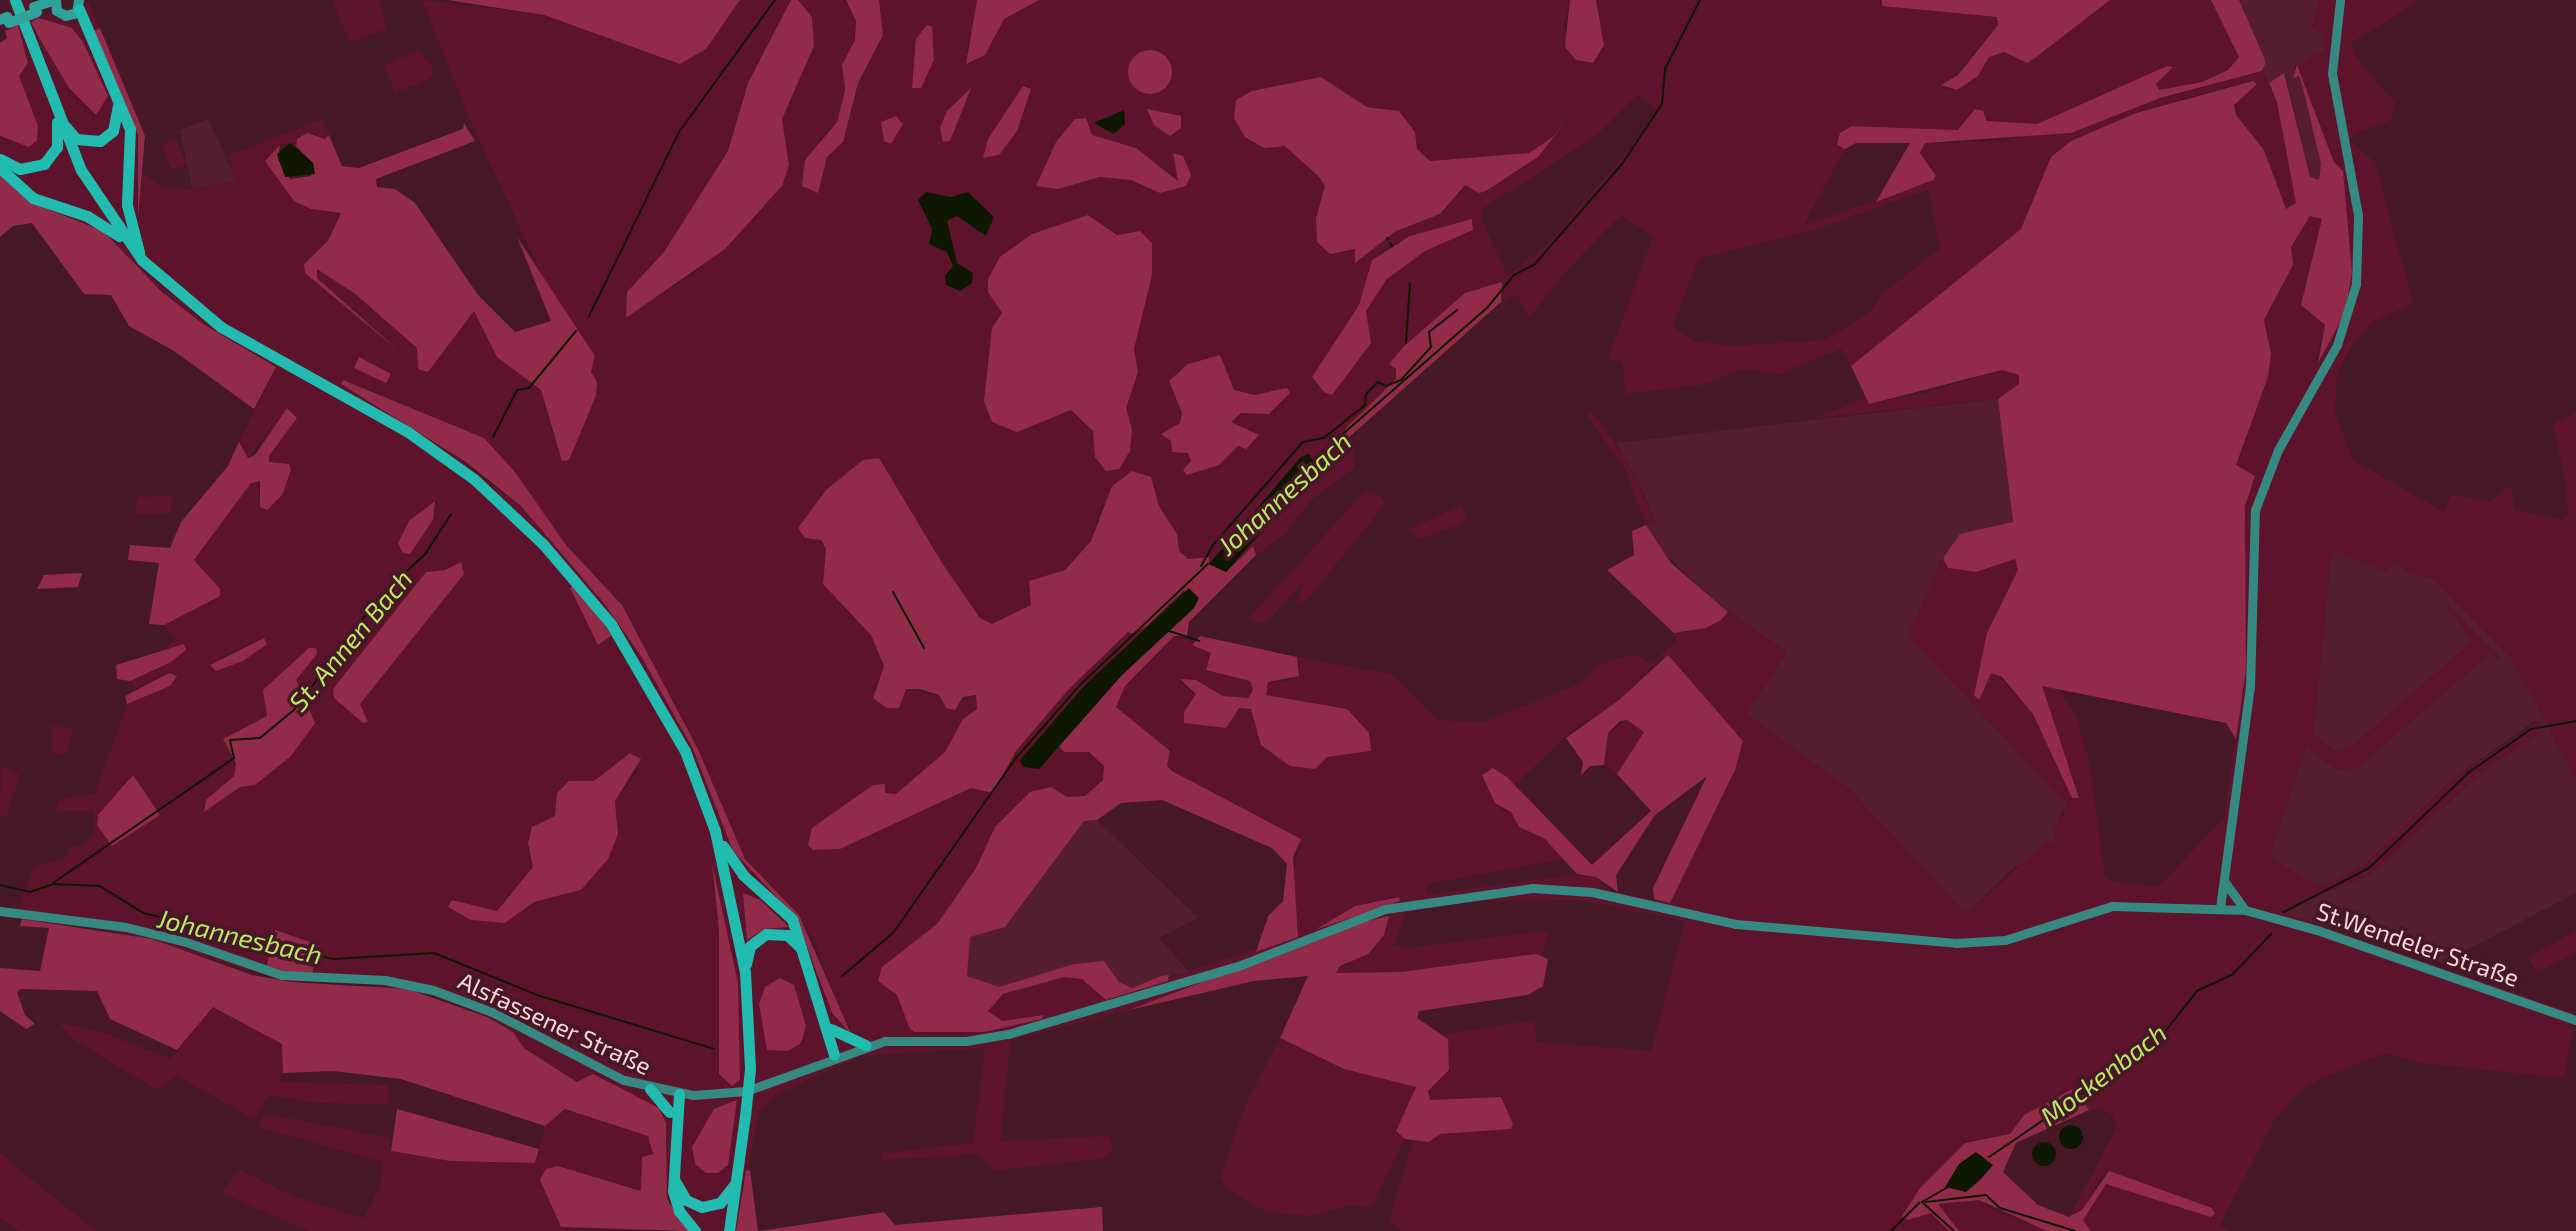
<!DOCTYPE html>
<meta charset="utf-8">
<style>
body{margin:0}
#map{position:relative;width:2576px;height:1231px;overflow:hidden;background:#461724;font-family:"Exo 2",sans-serif}
div>[style]{position:absolute}
[style*='--x']{left:calc(var(--x)*1px);top:calc(var(--y)*1px);width:calc(var(--w)*1px);rotate:calc(var(--a)*1deg)}
.built>*{inset:0;background:#551e2c}
.green>*{inset:0;background:#5d132b}
.forest>*{inset:0;background:#912b49}
.round{border-radius:50%}
.water>*{inset:0;background:#0e1800}
.stream>*{height:2px;margin:-1px;padding:0 1px;transform-origin:1px;border-radius:1px;background:#0e1800}
.secondary>*{height:9px;margin:-4.5px;padding:0 4.5px;transform-origin:4.5px;border-radius:4.5px;background:#358981}
.primary>*{height:10px;margin:-5px;padding:0 5px;transform-origin:5px;border-radius:5px;background:#2fa399}
.highway>*{height:11px;margin:-5.5px;padding:0 5.5px;transform-origin:5.5px;border-radius:5.5px;background:#22bbaf}
.primary-bridge>*{height:10px;margin:-5px;padding:0 5px;transform-origin:5px;border-radius:5px;background:#2fa399}
.highway-bridge>*{height:11px;margin:-5.5px;padding:0 5.5px;transform-origin:5.5px;border-radius:5.5px;background:#22bbaf}
span{translate:-50% -50%;white-space:nowrap;text-align:center;line-height:1.15;-webkit-text-stroke:7px #461724;paint-order:stroke}
.street-label{font-size:24px;color:#f4d4d9}
.water-label{font-size:26px;color:#b8e965;font-style:italic}
</style>
<div id="map">
<div class="built">
<div style="clip-path:polygon(2239px 0,2319px 0,2312px 28px,2324px 34px,2324px 51px,2293px 68px,2304px 88px,2321px 164px,2319px 180px,2310px 177px,2285px 74px,2269px 83px,2262px 71px,2266px 61px)"></div>
<div style="clip-path:polygon(208px 119px,237px 181px,192px 189px,180px 130px)"></div>
<div style="clip-path:polygon(1998px 399px,2013px 523px,1960px 534px,1938px 565px,2050px 783px,2068px 806px,2061px 813px,2056px 845px,2043px 845px,2032px 859px,2014px 867px,1970px 910px,1963px 911px,1849px 789px,1746px 714px,1787px 652px,1719px 605px,1662px 551px,1646px 525px,1655px 522px,1643px 491px,1616px 443px)"></div>
<div style="clip-path:polygon(2332px 548px,2385px 572px,2395px 562px,2414px 575px,2431px 577px,2512px 659px,2576px 779px,2576px 893px,2442px 963px,2280px 912px,2371px 874px,2490px 765px,2543px 730px,2536px 720px,2524px 728px,2453px 779px,2363px 866px,2328px 884px,2318px 887px,2269px 857px,2306px 746px,2337px 770px,2358px 767px,2489px 654px,2500px 658px,2446px 604px,2473px 641px,2355px 744px,2337px 753px,2313px 735px)"></div>
<div style="clip-path:polygon(1097px 820px,1198px 918px,1159px 938px,1191px 974px,1161px 976px,1132px 988px,1074px 964px,999px 987px,967px 976px,969px 937px,1005px 927px,1084px 821px)"></div>
</div>
<div class="green">
<div style="clip-path:polygon(evenodd,7px 0,32px 0,38px 15px,83px 13px,88px 1px,100px 28px,93px 33px,138px 135px,137px 217px,140px 172px,164px 188px,192px 189px,236px 181px,227px 156px,322px 119px,329px 135px,325px 139px,280px 145px,265px 161px,311px 209px,341px 213px,328px 241px,304px 264px,305px 273px,400px 352px,317px 278px,317px 268px,354px 293px,417px 348px,421px 359px,474px 310px,497px 357px,541px 390px,551px 430px,569px 460px,596px 396px,591px 373px,595px 356px,548px 288px,469px 118px,422px 0,544px 15px,680px 64px,706px 49px,740px 0,791px 0,748px 83px,728px 151px,664px 252px,627px 292px,626px 318px,697px 271px,789px 165px,782px 119px,814px 46px,812px 17px,798px 0,846px 0,856px 21px,855px 40px,842px 65px,845px 90px,837px 122px,819px 139px,823px 176px,827px 156px,843px 142px,858px 83px,883px 35px,879px 0,977px 0,977px 20px,965px 52px,985px 55px,1004px 19px,1039px 0,1570px 0,1564px 25px,1576px 60px,1589px 63px,1603px 38px,1596px 0,1882px 0,1883px 6px,1997px 17px,1999px 25px,1942px 89px,1957px 90px,1978px 76px,1989px 57px,2004px 52px,2027px 63px,2035px 58px,2110px 0,2211px 0,2239px 57px,2228px 70px,2202px 82px,2159px 90px,2156px 84px,2172px 68px,2167px 66px,2037px 124px,1986px 121px,1975px 109px,1958px 130px,1852px 126px,1838px 145px,1845px 149px,1803px 226px,1933px 180px,1920px 153px,1925px 143px,2005px 141px,2262px 71px,2277px 102px,2297px 203px,2286px 209px,2264px 150px,2236px 115px,2237px 100px,2257px 84px,2225px 87px,2136px 113px,2051px 156px,2021px 229px,1851px 366px,1841px 349px,1780px 374px,1741px 369px,1702px 385px,1626px 394px,1622px 362px,1608px 359px,1653px 236px,1621px 215px,1564px 273px,1529px 318px,1517px 295px,1502px 302px,1504px 287px,1487px 286px,1465px 293px,1403px 347px,1389px 363px,1396px 369px,1396px 378px,1345px 429px,1354px 450px,1354px 468px,1310px 501px,1285px 534px,1256px 555px,1255px 549px,1222px 572px,1201px 556px,1188px 559px,1178px 551px,1177px 534px,1159px 506px,1151px 477px,1102px 505px,1091px 541px,1064px 570px,1030px 581px,1031px 605px,992px 624px,980px 618px,942px 563px,879px 459px,798px 528px,805px 538px,821px 540px,851px 613px,871px 635px,884px 666px,874px 689px,899px 707px,906px 689px,939px 695px,946px 708px,977px 695px,978px 709px,963px 719px,945px 752px,896px 794px,884px 793px,812px 828px,818px 851px,840px 849px,972px 788px,993px 793px,1016px 751px,1067px 691px,1129px 631px,1134px 634px,1149px 624px,1020px 760px,1039px 769px,1059px 746px,1064px 752px,1089px 751px,1104px 766px,1103px 779px,1085px 796px,1067px 797px,1051px 788px,995px 827px,976px 868px,937px 924px,882px 967px,888px 990px,897px 995px,914px 1032px,960px 1033px,1043px 1016px,1002px 1021px,991px 1017px,988px 1011px,993px 1000px,1003px 994px,1064px 977px,1082px 979px,1106px 1000px,1298px 934px,1293px 875px,1301px 839px,1172px 771px,1116px 707px,1125px 686px,1174px 635px,1187px 636px,1192px 645px,1211px 653px,1206px 670px,1251px 681px,1253px 690px,1248px 698px,1223px 696px,1196px 680px,1184px 687px,1196px 694px,1184px 712px,1251px 709px,1257px 720px,1327px 757px,1371px 751px,1347px 709px,1266px 695px,1268px 682px,1288px 682px,1301px 669px,1297px 657px,1391px 674px,1438px 720px,1484px 722px,1581px 683px,1597px 665px,1636px 654px,1650px 664px,1677px 641px,1674px 633px,1706px 628px,1728px 612px,1787px 652px,1747px 714px,1849px 789px,1963px 910px,1970px 910px,2048px 841px,2056px 844px,2053px 832px,2068px 806px,1908px 635px,1943px 558px,1948px 568px,1975px 571px,2015px 558px,2018px 570px,1987px 633px,1979px 700px,1995px 672px,2033px 714px,2072px 798px,2078px 798px,2041px 686px,2058px 689px,2076px 716px,2089px 761px,2105px 876px,2110px 881px,2158px 887px,2223px 819px,2226px 806px,2246px 669px,2245px 506px,2255px 476px,2236px 466px,2268px 377px,2271px 354px,2264px 321px,2293px 265px,2291px 247px,2310px 216px,2317px 214px,2322px 219px,2309px 315px,2322px 319px,2325px 326px,2315px 360px,2322px 361px,2337px 167px,2297px 65px,2324px 51px,2324px 34px,2312px 28px,2319px 0,2421px 0,2351px 43px,2355px 56px,2396px 104px,2390px 121px,2354px 134px,2350px 141px,2375px 162px,2413px 303px,2372px 322px,2352px 345px,2337px 374px,2335px 412px,2353px 460px,2444px 512px,2452px 494px,2491px 502px,2506px 487px,2512px 490px,2514px 509px,2563px 520px,2568px 516px,2565px 481px,2553px 424px,2576px 412px,2576px 779px,2512px 659px,2431px 577px,2414px 575px,2395px 562px,2385px 572px,2332px 548px,2313px 734px,2336px 753px,2355px 744px,2473px 641px,2445px 603px,2501px 660px,2489px 654px,2358px 767px,2337px 770px,2306px 746px,2269px 857px,2318px 887px,2328px 884px,2363px 866px,2453px 779px,2539px 722px,2542px 732px,2490px 765px,2371px 874px,2281px 912px,2576px 1014px,2564px 1078px,2421px 1063px,2386px 1053px,2318px 1080px,2302px 1089px,2273px 1122px,2220px 1225px,2230px 1231px,2091px 1231px,2082px 1220px,2099px 1190px,2106px 1184px,2118px 1187px,2104px 1172px,2082px 1210px,2069px 1217px,2116px 1129px,2113px 1116px,2102px 1108px,2089px 1110px,2084px 1102px,2107px 1081px,2103px 1076px,2033px 1111px,2010px 1134px,1992px 1138px,1908px 1220px,1931px 1213px,1949px 1231px,1402px 1231px,1389px 1222px,1414px 1136px,1429px 1141px,1440px 1134px,1510px 1129px,1513px 1124px,1501px 1097px,1430px 1100px,1428px 1091px,1448px 1039px,1441px 1035px,1534px 1020px,1537px 1042px,1651px 1051px,1685px 921px,1579px 900px,1457px 901px,1406px 913px,1394px 945px,1409px 948px,1549px 930px,1542px 957px,1401px 972px,1336px 973px,1339px 966px,1353px 964px,1279px 955px,1129px 1010px,1011px 1040px,1000px 1141px,1108px 1136px,1113px 1148px,1105px 1158px,994px 1171px,980px 1154px,881px 1160px,882px 1153px,973px 1143px,985px 1048px,860px 1056px,777px 1094px,759px 1112px,736px 1231px,688px 1231px,667px 1199px,666px 1123px,659px 1108px,593px 1074px,578px 1082px,524px 1048px,512px 1032px,487px 1017px,432px 995px,358px 983px,291px 982px,102px 928px,22px 919px,20px 903px,34px 866px,64px 859px,69px 847px,81px 846px,95px 833px,94px 811px,55px 811px,61px 798px,95px 794px,127px 704px,170px 686px,168px 673px,135px 689px,130px 681px,171px 662px,183px 644px,162px 653px,175px 638px,164px 625px,220px 595px,220px 589px,194px 561px,251px 483px,259px 480px,260px 507px,289px 464px,269px 462px,269px 456px,297px 418px,287px 408px,248px 458px,239px 442px,276px 367px,203px 324px,150px 280px,14px 191px,0 175px,0 136px,9px 142px,22px 88px,19px 76px,28px 63px,7px 0,1321px 77px,1367px 107px,1381px 107px,1415px 132px,1416px 149px,1430px 161px,1529px 153px,1553px 137px,1568px 117px,1569px 121px,1538px 157px,1500px 182px,1486px 191px,1465px 185px,1440px 214px,1396px 231px,1355px 263px,1355px 249px,1330px 254px,1317px 242px,1316px 218px,1325px 186px,1319px 177px,1236px 100px,1252px 91px,1321px 77px,7px 0,1638px 94px,1657px 111px,1645px 131px,1545px 247px,1508px 276px,1480px 215px,1482px 209px,1595px 137px,1638px 94px,7px 0,1086px 118px,1092px 135px,1136px 148px,1179px 181px,1181px 173px,1186px 186px,1160px 193px,1131px 180px,1100px 177px,1058px 189px,1086px 118px,7px 0,1928px 190px,1940px 248px,1881px 295px,1871px 312px,1825px 340px,1732px 346px,1695px 341px,1673px 327px,1698px 259px,1814px 230px,1928px 190px,7px 0,1088px 215px,1118px 235px,1140px 231px,1139px 320px,1134px 349px,1138px 372px,1126px 408px,1132px 429px,1095px 457px,1093px 431px,1071px 410px,1017px 431px,984px 401px,992px 328px,1002px 313px,988px 292px,1040px 231px,1088px 215px,7px 0,1472px 219px,1473px 230px,1425px 251px,1387px 279px,1366px 311px,1370px 343px,1332px 395px,1312px 377px,1359px 305px,1372px 260px,1388px 246px,1472px 219px,7px 0,344px 380px,484px 438px,515px 472px,566px 545px,622px 605px,698px 748px,745px 859px,776px 890px,814px 940px,841px 1016px,853px 1031px,832px 1013px,796px 918px,733px 852px,693px 749px,641px 656px,603px 602px,521px 506px,417px 428px,341px 384px,344px 380px,7px 0,454px 564px,360px 704px,368px 721px,333px 689px,426px 572px,445px 570px,454px 564px,7px 0,263px 638px,266px 644px,243px 661px,216px 671px,223px 655px,263px 638px,7px 0,317px 654px,296px 680px,307px 708px,240px 787px,203px 811px,206px 800px,234px 776px,236px 763px,223px 739px,267px 716px,317px 654px,7px 0,1668px 656px,1743px 741px,1670px 903px,1609px 890px,1596px 877px,1577px 874px,1426px 895px,1427px 884px,1564px 859px,1545px 839px,1519px 827px,1511px 812px,1502px 811px,1482px 775px,1487px 768px,1514px 786px,1569px 733px,1619px 700px,1660px 658px,1668px 656px,7px 0,629px 753px,639px 770px,615px 801px,618px 834px,608px 859px,581px 890px,534px 902px,505px 923px,452px 900px,496px 911px,533px 867px,528px 843px,555px 816px,569px 781px,594px 781px,629px 753px,7px 0,1392px 897px,1399px 901px,1316px 930px,1355px 906px,1392px 897px)"></div>
<div style="clip-path:polygon(332px 0,379px 0,387px 29px,350px 42px)"></div>
<div style="clip-path:polygon(419px 50px,433px 68px,431px 78px,395px 93px,384px 65px)"></div>
<div style="clip-path:polygon(176px 139px,187px 164px,172px 170px,161px 145px)"></div>
<div style="clip-path:polygon(2002px 370px,2020px 375px,2019px 384px,1998px 399px,1814px 418px,1866px 398px,1870px 404px,1925px 393px)"></div>
<div style="clip-path:polygon(1592px 412px,1630px 465px,1656px 523px,1646px 525px,1625px 469px,1585px 413px)"></div>
<div style="clip-path:polygon(1365px 491px,1380px 495px,1385px 504px,1307px 600px,1296px 604px,1304px 581px,1269px 620px,1256px 624px,1249px 618px)"></div>
<div style="clip-path:polygon(172px 496px,171px 513px,136px 515px,137px 497px)"></div>
<div style="clip-path:polygon(1462px 505px,1466px 519px,1462px 523px,1418px 540px,1408px 530px)"></div>
<div style="clip-path:polygon(1627px 720px,1645px 732px,1617px 774px,1604px 765px,1608px 733px)"></div>
<div style="clip-path:polygon(51px 726px,74px 728px,65px 756px,52px 753px)"></div>
<div style="clip-path:polygon(1px 765px,20px 775px,6px 817px,0 816px)"></div>
<div style="clip-path:polygon(2576px 931px,2576px 953px,2537px 972px,2528px 957px)"></div>
<div style="clip-path:polygon(213px 1007px,282px 1044px,286px 1064px,279px 1082px,389px 1085px,388px 1104px,316px 1103px,270px 1095px,254px 1119px,177px 1076px,157px 1090px,68px 1036px,60px 1023px,105px 1033px,171px 1059px)"></div>
<div style="clip-path:polygon(1280px 1038px,1344px 1069px,1416px 1087px,1396px 1131px,1405px 1139px,1371px 1208px,1352px 1205px,1309px 1216px,1267px 1212px,1226px 1188px,1220px 1178px,1246px 1104px)"></div>
<div style="clip-path:polygon(564px 1109px,648px 1136px,653px 1155px,642px 1158px,642px 1191px,558px 1166px,540px 1180px,560px 1227px,576px 1231px,308px 1231px,222px 1193px,239px 1169px,293px 1196px,364px 1218px,380px 1186px,382px 1162px,259px 1127px,261px 1118px,273px 1115px,389px 1138px,391px 1151px,450px 1161px,535px 1163px,545px 1126px)"></div>
<div style="clip-path:polygon(0 1152px,25px 1174px,96px 1231px,19px 1231px,0 1218px)"></div>
<div style="clip-path:polygon(1980px 1200px,1993px 1210px,2047px 1231px,1959px 1231px,1938px 1204px)"></div>
</div>
<div class="forest">
<div style="clip-path:polygon(448px 0,740px 0,706px 49px,680px 64px,544px 15px)"></div>
<div style="clip-path:polygon(791px 0,798px 0,812px 17px,814px 46px,782px 119px,789px 165px,782px 186px,725px 249px,626px 318px,627px 292px,664px 252px,728px 151px,748px 83px)"></div>
<div style="clip-path:polygon(846px 0,879px 0,883px 35px,858px 83px,843px 142px,827px 157px,818px 193px,802px 186px,805px 160px,837px 122px,845px 90px,842px 65px,855px 40px,856px 21px)"></div>
<div style="clip-path:polygon(977px 0,1039px 0,1004px 19px,985px 55px,966px 64px)"></div>
<div style="clip-path:polygon(1570px 0,1596px 0,1604px 45px,1593px 63px,1576px 60px,1565px 47px)"></div>
<div style="clip-path:polygon(1882px 0,2110px 0,2035px 58px,2027px 63px,2004px 52px,1989px 57px,1978px 76px,1957px 90px,1941px 85px,1958px 75px,1998px 25px,1997px 17px,1882px 6px)"></div>
<div style="clip-path:polygon(2211px 0,2239px 0,2266px 62px,2262px 71px,2160px 98px,2071px 133px,1925px 143px,1920px 153px,1936px 176px,1933px 180px,1876px 202px,1910px 143px,1856px 143px,1845px 149px,1837px 145px,1840px 133px,1852px 126px,1958px 130px,1975px 109px,1983px 111px,1987px 121px,2037px 124px,2167px 66px,2173px 67px,2156px 84px,2159px 90px,2202px 82px,2228px 70px,2239px 57px)"></div>
<div style="clip-path:polygon(39px 18px,72px 28px,83px 42px,108px 96px,96px 115px,69px 88px,41px 41px,31px 22px)"></div>
<div style="clip-path:polygon(18px 25px,28px 63px,19px 76px,38px 126px,37px 140px,29px 147px,0 136px,0 43px,7px 38px,5px 31px)"></div>
<div style="clip-path:polygon(927px 25px,932px 27px,934px 60px,921px 88px,912px 88px,916px 39px)"></div>
<div style="clip-path:polygon(100px 28px,145px 136px,138px 218px,138px 135px,92px 32px)"></div>
<div class="round" style="left:1128px;top:50px;width:44px;height:44px"></div>
<div style="clip-path:polygon(2297px 65px,2334px 162px,2343px 171px,2352px 272px,2345px 313px,2318px 363px,2325px 325px,2301px 305px,2322px 219px,2310px 216px,2291px 247px,2293px 265px,2264px 320px,2271px 354px,2268px 377px,2236px 465px,2255px 476px,2245px 506px,2246px 669px,2236px 739px,2226px 723px,2042px 686px,2079px 798px,2072px 798px,2033px 714px,2002px 677px,1991px 673px,1979px 700px,1974px 695px,1987px 633px,2018px 570px,2015px 559px,1976px 572px,1948px 568px,1943px 558px,1960px 534px,2013px 522px,1998px 399px,2019px 384px,2019px 375px,2002px 370px,1869px 404px,1851px 366px,2021px 229px,2051px 157px,2071px 141px,2136px 113px,2253px 81px,2257px 84px,2234px 105px,2236px 115px,2264px 150px,2286px 209px,2296px 203px,2277px 102px,2269px 83px,2284px 73px,2310px 177px,2319px 180px,2321px 164px,2303px 88px,2299px 76px,2293px 78px)"></div>
<div style="clip-path:polygon(1321px 77px,1367px 107px,1399px 111px,1415px 132px,1417px 149px,1430px 161px,1529px 153px,1553px 137px,1570px 117px,1538px 157px,1486px 191px,1479px 193px,1465px 185px,1440px 214px,1396px 231px,1355px 263px,1355px 249px,1330px 254px,1317px 242px,1316px 218px,1325px 186px,1319px 177px,1285px 146px,1264px 148px,1245px 137px,1234px 118px,1236px 100px,1252px 91px)"></div>
<div style="clip-path:polygon(1023px 86px,1031px 89px,1017px 131px,999px 155px,983px 158px,988px 139px)"></div>
<div style="clip-path:polygon(971px 88px,950px 141px,943px 142px,940px 128px,947px 111px)"></div>
<div style="clip-path:polygon(1147px 109px,1181px 116px,1181px 128px,1170px 136px,1154px 125px)"></div>
<div style="clip-path:polygon(896px 116px,903px 124px,891px 144px,884px 141px,881px 122px)"></div>
<div style="clip-path:polygon(1086px 118px,1092px 135px,1136px 148px,1178px 181px,1173px 153px,1183px 156px,1191px 175px,1186px 186px,1160px 193px,1131px 180px,1100px 177px,1058px 189px,1036px 186px,1056px 142px,1075px 119px)"></div>
<div style="clip-path:polygon(464px 123px,475px 141px,376px 179px,377px 187px,395px 189px,415px 203px,478px 295px,515px 332px,551px 321px,517px 237px,595px 356px,591px 372px,597px 382px,596px 396px,569px 460px,562px 461px,541px 390px,497px 357px,474px 311px,428px 372px,418px 369px,417px 348px,354px 293px,317px 269px,317px 278px,401px 353px,305px 273px,304px 264px,328px 241px,341px 213px,311px 209px,294px 201px,265px 161px,280px 145px,278px 160px,290px 179px,311px 176px,313px 163px,296px 146px,297px 139px,307px 133px,325px 139px,329px 135px,342px 166px,359px 168px,463px 129px)"></div>
<div style="clip-path:polygon(0 175px,32px 203px,103px 231px,161px 291px,203px 324px,276px 367px,254px 409px,174px 351px,129px 326px,111px 295px,84px 294px,32px 223px,13px 226px,0 237px)"></div>
<div style="clip-path:polygon(1088px 215px,1117px 235px,1140px 231px,1152px 243px,1152px 275px,1134px 349px,1138px 372px,1126px 408px,1132px 429px,1130px 451px,1119px 469px,1106px 471px,1095px 457px,1093px 431px,1071px 410px,1017px 432px,992px 422px,984px 401px,992px 328px,1002px 313px,988px 292px,988px 279px,1000px 257px,1032px 234px)"></div>
<div style="clip-path:polygon(1472px 219px,1473px 230px,1425px 251px,1387px 279px,1366px 311px,1371px 343px,1332px 395px,1325px 393px,1312px 377px,1359px 305px,1372px 260px,1410px 236px)"></div>
<div style="clip-path:polygon(1502px 282px,1501px 302px,1346px 440px,1345px 429px,1396px 379px,1396px 369px,1389px 364px,1403px 347px,1465px 293px)"></div>
<div style="clip-path:polygon(1220px 355px,1234px 390px,1254px 395px,1287px 388px,1290px 393px,1269px 414px,1241px 413px,1231px 422px,1259px 435px,1246px 449px,1238px 446px,1219px 465px,1187px 475px,1183px 470px,1191px 461px,1188px 453px,1172px 452px,1171px 441px,1161px 434px,1180px 423px,1182px 413px,1169px 381px,1188px 364px)"></div>
<div style="clip-path:polygon(359px 357px,391px 374px,386px 383px,354px 368px)"></div>
<div style="clip-path:polygon(343px 380px,484px 438px,515px 472px,566px 545px,622px 605px,698px 749px,745px 859px,799px 915px,851px 1034px,832px 1013px,796px 918px,733px 851px,693px 749px,641px 656px,603px 602px,521px 506px,466px 462px,341px 384px)"></div>
<div style="clip-path:polygon(287px 408px,297px 418px,269px 456px,269px 462px,289px 464px,291px 470px,282px 495px,267px 510px,260px 507px,260px 481px,251px 483px,194px 560px,220px 589px,220px 596px,164px 625px,149px 624px,159px 563px,128px 560px,130px 545px,170px 548px,181px 522px,228px 466px,239px 442px,248px 458px,255px 455px)"></div>
<div style="clip-path:polygon(879px 458px,942px 563px,980px 618px,992px 624px,1031px 605px,1029px 581px,1065px 570px,1091px 541px,1112px 486px,1132px 471px,1151px 477px,1159px 506px,1177px 534px,1179px 551px,1188px 559px,1209px 557px,1209px 564px,1226px 572px,1253px 546px,1256px 555px,1189px 622px,1187px 636px,1174px 636px,1125px 686px,1116px 707px,1170px 751px,1167px 766px,1172px 771px,1301px 839px,1293px 857px,1298px 937px,1256px 952px,1268px 916px,1283px 901px,1287px 864px,1272px 848px,1162px 800px,1121px 803px,1097px 820px,1084px 821px,1005px 927px,970px 937px,967px 976px,999px 987px,1074px 964px,1104px 961px,1119px 982px,1132px 988px,1161px 976px,1169px 975px,1168px 981px,1106px 1000px,1082px 979px,1064px 977px,1003px 994px,988px 1011px,1002px 1021px,1044px 1015px,1042px 1019px,984px 1032px,914px 1032px,909px 1027px,897px 995px,878px 981px,882px 967px,937px 924px,976px 868px,995px 827px,1030px 792px,1051px 787px,1067px 797px,1085px 796px,1103px 780px,1104px 766px,1089px 752px,1064px 752px,1059px 746px,1122px 675px,1194px 608px,1184px 590px,1149px 624px,1134px 634px,1128px 632px,1067px 691px,1016px 751px,993px 793px,971px 788px,840px 849px,813px 850px,808px 845px,812px 828px,873px 785px,885px 784px,885px 793px,896px 794px,945px 752px,963px 719px,977px 709px,976px 695px,963px 697px,955px 710px,946px 708px,939px 695px,920px 689px,906px 689px,899px 708px,887px 708px,873px 698px,884px 666px,871px 635px,823px 584px,826px 549px,821px 540px,805px 538px,798px 528px,826px 490px,863px 460px)"></div>
<div style="clip-path:polygon(435px 501px,433px 520px,410px 554px,403px 553px,398px 543px,409px 521px)"></div>
<div style="clip-path:polygon(1646px 525px,1671px 563px,1728px 612px,1721px 620px,1706px 628px,1674px 633px,1607px 570px,1634px 555px,1632px 531px)"></div>
<div style="clip-path:polygon(461px 562px,464px 574px,360px 704px,368px 722px,363px 723px,334px 698px,333px 689px,426px 572px,445px 570px)"></div>
<div style="clip-path:polygon(82px 573px,78px 587px,37px 589px,44px 575px)"></div>
<div style="clip-path:polygon(574px 585px,612px 635px,598px 645px,570px 588px)"></div>
<div style="clip-path:polygon(1200px 636px,1297px 657px,1299px 676px,1268px 682px,1266px 695px,1347px 709px,1369px 733px,1371px 751px,1327px 757px,1315px 769px,1290px 766px,1261px 745px,1251px 709px,1239px 708px,1226px 728px,1184px 723px,1184px 712px,1196px 694px,1180px 679px,1196px 680px,1223px 696px,1248px 698px,1253px 690px,1250px 681px,1206px 670px,1211px 653px,1192px 645px)"></div>
<div style="clip-path:polygon(264px 638px,267px 644px,243px 661px,216px 671px,210px 665px)"></div>
<div style="clip-path:polygon(184px 644px,186px 650px,171px 662px,130px 681px,117px 679px,116px 665px)"></div>
<div style="clip-path:polygon(309px 648px,316px 648px,317px 654px,296px 680px,315px 723px,291px 756px,255px 785px,240px 787px,204px 812px,206px 800px,234px 776px,236px 763px,223px 739px,267px 716px,263px 690px)"></div>
<div style="clip-path:polygon(1668px 655px,1743px 741px,1735px 770px,1670px 903px,1654px 899px,1653px 888px,1707px 776px,1655px 815px,1616px 875px,1618px 892px,1596px 877px,1577px 874px,1545px 839px,1519px 827px,1511px 812px,1495px 803px,1482px 775px,1493px 768px,1507px 777px,1592px 865px,1651px 811px,1617px 774px,1644px 732px,1627px 720px,1620px 721px,1608px 733px,1604px 765px,1590px 766px,1581px 775px,1583px 762px,1566px 738px,1619px 700px)"></div>
<div style="clip-path:polygon(169px 673px,177px 676px,170px 686px,127px 704px,125px 696px)"></div>
<div style="clip-path:polygon(630px 753px,641px 759px,615px 801px,618px 834px,608px 859px,581px 890px,534px 902px,505px 923px,471px 920px,448px 907px,452px 900px,497px 911px,533px 867px,528px 843px,532px 827px,555px 816px,557px 793px,569px 781px,594px 781px)"></div>
<div style="clip-path:polygon(133px 775px,160px 815px,112px 846px,97px 825px,98px 815px)"></div>
<div style="clip-path:polygon(712px 863px,738px 983px,740px 1080px,732px 1086px,719px 1074px,719px 929px)"></div>
<div style="clip-path:polygon(743px 893px,760px 900px,789px 927px,764px 929px,747px 940px)"></div>
<div style="clip-path:polygon(1399px 897px,1400px 901px,1315px 930px,1355px 906px)"></div>
<div style="clip-path:polygon(1389px 916px,1384px 935px,1368px 954px,1340px 966px,1336px 973px,1401px 972px,1536px 954px,1548px 959px,1543px 986px,1528px 995px,1419px 1011px,1417px 1018px,1448px 1039px,1449px 1070px,1428px 1091px,1430px 1100px,1501px 1097px,1513px 1124px,1511px 1129px,1440px 1134px,1429px 1142px,1405px 1139px,1396px 1131px,1416px 1087px,1344px 1069px,1280px 1038px,1308px 976px,1254px 981px,1129px 1010px,1354px 924px)"></div>
<div style="clip-path:polygon(22px 919px,152px 939px,252px 975px,291px 982px,408px 989px,487px 1017px,513px 1032px,524px 1048px,577px 1082px,593px 1074px,659px 1108px,666px 1123px,667px 1199px,688px 1231px,561px 1227px,540px 1180px,546px 1169px,558px 1166px,641px 1191px,642px 1157px,653px 1154px,648px 1136px,565px 1109px,545px 1126px,401px 1079px,333px 1071px,283px 1073px,282px 1044px,213px 1007px,177px 1050px,110px 1019px,97px 991px,21px 989px,17px 992px,25px 1015px,35px 1024px,26px 1029px,0 1011px,0 968px,40px 971px,49px 928px,20px 926px)"></div>
<div style="clip-path:polygon(275px 930px,319px 945px,312px 974px,266px 969px)"></div>
<div style="clip-path:polygon(780px 978px,794px 985px,806px 1026px,801px 1043px,788px 1051px,767px 1050px,759px 1004px,765px 987px)"></div>
<div style="clip-path:polygon(2097px 1076px,2107px 1080px,2084px 1102px,2089px 1110px,2016px 1143px,2003px 1172px,2038px 1205px,2069px 1217px,2082px 1210px,2109px 1171px,2212px 1208px,2215px 1214px,2211px 1217px,2106px 1184px,2083px 1220px,2091px 1231px,2047px 1231px,1979px 1200px,1938px 1204px,1959px 1231px,1949px 1231px,1931px 1213px,1908px 1220px,1902px 1216px,1920px 1188px,1965px 1143px,2010px 1134px,2024px 1115px)"></div>
<div style="clip-path:polygon(737px 1100px,728px 1165px,718px 1173px,706px 1173px,695px 1164px,692px 1147px,714px 1109px)"></div>
<div style="clip-path:polygon(397px 1109px,539px 1149px,535px 1163px,450px 1161px,391px 1151px)"></div>
<div style="clip-path:polygon(750px 1170px,758px 1231px,736px 1231px,746px 1171px)"></div>
<div style="clip-path:polygon(1102px 1207px,1103px 1231px,760px 1231px,884px 1212px,895px 1225px)"></div>
</div>
<div class="water">
<div style="clip-path:polygon(1124px 110px,1125px 124px,1114px 134px,1094px 123px)"></div>
<div style="clip-path:polygon(290px 143px,313px 163px,315px 174px,285px 177px,277px 154px)"></div>
<div style="clip-path:polygon(926px 192px,951px 197px,968px 192px,994px 217px,986px 236px,957px 216px,947px 221px,957px 263px,973px 273px,972px 283px,960px 291px,946px 285px,945px 276px,953px 266px,947px 252px,929px 244px,932px 229px,918px 200px)"></div>
<div style="clip-path:polygon(1309px 454px,1317px 469px,1226px 572px,1209px 564px,1301px 457px)"></div>
<div style="clip-path:polygon(1189px 588px,1199px 598px,1194px 608px,1122px 675px,1039px 769px,1023px 767px,1020px 760px,1084px 686px)"></div>
<div class="round" style="left:2059px;top:1125px;width:24px;height:24px"></div>
<div class="round" style="left:2032px;top:1142px;width:24px;height:24px"></div>
<div style="clip-path:polygon(1976px 1152px,1993px 1165px,1981px 1179px,1966px 1192px,1945px 1187px,1959px 1164px)"></div>
</div>
<div class="stream">
<div style="--x:1387;--y:238;--w:2;--a:63"></div>
<div style="--x:1390;--y:243;--w:4;--a:56"></div>
<div style="--x:589;--y:316;--w:205;--a:-63.9"></div>
<div style="--x:679;--y:132;--w:163;--a:-54"></div>
<div style="--x:1406;--y:343;--w:60;--a:-86.2"></div>
<div style="--x:493;--y:437;--w:53;--a:-62.9"></div>
<div style="--x:517;--y:390;--w:12;--a:-9"></div>
<div style="--x:529;--y:388;--w:74;--a:-50.5"></div>
<div style="--x:1312;--y:461;--w:232;--a:-41.2"></div>
<div style="--x:1487;--y:308;--w:43;--a:-50.7"></div>
<div style="--x:1514;--y:275;--w:22;--a:-27"></div>
<div style="--x:1534;--y:265;--w:134;--a:-48.9"></div>
<div style="--x:1622;--y:164;--w:72;--a:-56.3"></div>
<div style="--x:1662;--y:104;--w:35;--a:-85"></div>
<div style="--x:1665;--y:69;--w:77;--a:-63.1"></div>
<div style="--x:1201;--y:566;--w:24;--a:-60"></div>
<div style="--x:1213;--y:545;--w:137;--a:-48.9"></div>
<div style="--x:1303;--y:442;--w:21;--a:-11"></div>
<div style="--x:1324;--y:438;--w:53;--a:-38.8"></div>
<div style="--x:1365;--y:405;--w:11;--a:-85"></div>
<div style="--x:1366;--y:394;--w:17;--a:-45"></div>
<div style="--x:1378;--y:382;--w:9;--a:27"></div>
<div style="--x:1386;--y:386;--w:16;--a:-22"></div>
<div style="--x:1401;--y:380;--w:45;--a:-47.7"></div>
<div style="--x:1431;--y:347;--w:15;--a:-98"></div>
<div style="--x:1429;--y:332;--w:36;--a:-38"></div>
<div style="--x:893;--y:592;--w:64;--a:61"></div>
<div style="--x:1169;--y:631;--w:32;--a:18"></div>
<div style="--x:53;--y:883;--w:220;--a:-34.6"></div>
<div style="--x:234;--y:758;--w:18;--a:-103"></div>
<div style="--x:230;--y:740;--w:30;--a:-4"></div>
<div style="--x:260;--y:738;--w:44;--a:-39.5"></div>
<div style="--x:294;--y:710;--w:138;--a:-53"></div>
<div style="--x:377;--y:600;--w:68;--a:-43.8"></div>
<div style="--x:426;--y:553;--w:46;--a:-57.3"></div>
<div style="--x:0;--y:885;--w:31;--a:13"></div>
<div style="--x:30;--y:892;--w:24;--a:-19"></div>
<div style="--x:53;--y:884;--w:47;--a:2.4"></div>
<div style="--x:100;--y:886;--w:51;--a:32.1"></div>
<div style="--x:143;--y:913;--w:195;--a:13.6"></div>
<div style="--x:333;--y:959;--w:101;--a:-3.4"></div>
<div style="--x:434;--y:953;--w:114;--a:22.1"></div>
<div style="--x:540;--y:996;--w:182;--a:16.9"></div>
<div style="--x:2284;--y:912;--w:96;--a:-27.4"></div>
<div style="--x:2369;--y:868;--w:137;--a:-43.8"></div>
<div style="--x:2468;--y:773;--w:77;--a:-34.9"></div>
<div style="--x:2531;--y:729;--w:46;--a:-10.1"></div>
<div style="--x:842;--y:976;--w:67;--a:-40.1"></div>
<div style="--x:893;--y:933;--w:214;--a:-54.9"></div>
<div style="--x:1016;--y:758;--w:98;--a:-48.7"></div>
<div style="--x:1081;--y:684;--w:175;--a:-43.4"></div>
<div style="--x:1989;--y:1157;--w:174;--a:-34.2"></div>
<div style="--x:2133;--y:1059;--w:39;--a:-40"></div>
<div style="--x:2163;--y:1034;--w:55;--a:-51.7"></div>
<div style="--x:2197;--y:991;--w:38;--a:-25"></div>
<div style="--x:2232;--y:975;--w:57;--a:-46.4"></div>
<div style="--x:1922;--y:1202;--w:30;--a:-30"></div>
<div style="--x:1926;--y:1202;--w:60;--a:-6.7"></div>
<div style="--x:1986;--y:1195;--w:19;--a:43"></div>
<div style="--x:2000;--y:1208;--w:78;--a:17"></div>
<div style="--x:1923;--y:1203;--w:42;--a:42.1"></div>
<div style="--x:1891;--y:1231;--w:40;--a:-45"></div>
</div>
<div class="secondary">
<div style="--x:2224;--y:881;--w:36;--a:54"></div>
<div style="--x:2220;--y:908;--w:223;--a:-82.3"></div>
<div style="--x:2250;--y:687;--w:177;--a:-88.4"></div>
<div style="--x:2255;--y:510;--w:64;--a:-69"></div>
<div style="--x:2278;--y:450;--w:120;--a:-60.7"></div>
<div style="--x:2337;--y:345;--w:64;--a:-72.7"></div>
<div style="--x:2356;--y:284;--w:69;--a:-88.3"></div>
<div style="--x:2358;--y:215;--w:144;--a:-100.4"></div>
<div style="--x:2332;--y:73;--w:73;--a:-83.7"></div>
<div style="--x:0;--y:911;--w:127;--a:7.2"></div>
<div style="--x:126;--y:927;--w:59;--a:13.8"></div>
<div style="--x:183;--y:941;--w:105;--a:19"></div>
<div style="--x:282;--y:975;--w:103;--a:2.8"></div>
<div style="--x:385;--y:980;--w:49;--a:11.8"></div>
<div style="--x:433;--y:990;--w:63;--a:20.4"></div>
<div style="--x:492;--y:1012;--w:148;--a:27.3"></div>
<div style="--x:624;--y:1080;--w:71;--a:12.3"></div>
<div style="--x:693;--y:1095;--w:53;--a:-4.3"></div>
<div style="--x:746;--y:1091;--w:148;--a:-19.8"></div>
<div style="--x:885;--y:1041;--w:81;--a:0"></div>
<div style="--x:966;--y:1041;--w:43;--a:-9.5"></div>
<div style="--x:1008;--y:1034;--w:240;--a:-16.5"></div>
<div style="--x:1238;--y:966;--w:158;--a:-21.2"></div>
<div style="--x:1385;--y:909;--w:149;--a:-8.1"></div>
<div style="--x:1533;--y:888;--w:59;--a:3.9"></div>
<div style="--x:1592;--y:892;--w:148;--a:12.5"></div>
<div style="--x:1736;--y:924;--w:221;--a:4.9"></div>
<div style="--x:1956;--y:943;--w:49;--a:-3.5"></div>
<div style="--x:2005;--y:940;--w:112;--a:-17.6"></div>
<div style="--x:2112;--y:906;--w:133;--a:1.7"></div>
<div style="--x:2245;--y:910;--w:75;--a:15.5"></div>
<div style="--x:2317;--y:930;--w:274;--a:19.2"></div>
</div>
<div class="primary">
<div style="--x:56;--y:0;--w:11;--a:85"></div>
<div style="--x:57;--y:11;--w:10;--a:29"></div>
<div style="--x:66;--y:16;--w:11;--a:-15"></div>
<div style="--x:77;--y:13;--w:13;--a:-81"></div>
<div style="--x:34;--y:7;--w:23;--a:-18"></div>
<div style="--x:0;--y:20;--w:8;--a:-23"></div>
</div>
<div class="highway">
<div style="--x:15;--y:0;--w:182;--a:68.8"></div>
<div style="--x:81;--y:170;--w:109;--a:55.9"></div>
<div style="--x:142;--y:260;--w:104;--a:40.3"></div>
<div style="--x:221;--y:327;--w:214;--a:29.3"></div>
<div style="--x:408;--y:432;--w:81;--a:35.5"></div>
<div style="--x:474;--y:479;--w:95;--a:43.3"></div>
<div style="--x:543;--y:544;--w:105;--a:49.6"></div>
<div style="--x:611;--y:624;--w:147;--a:59.8"></div>
<div style="--x:685;--y:751;--w:85;--a:69.4"></div>
<div style="--x:715;--y:831;--w:144;--a:78"></div>
<div style="--x:745;--y:972;--w:97;--a:87"></div>
<div style="--x:79;--y:9;--w:130;--a:67"></div>
<div style="--x:130;--y:129;--w:76;--a:92.3"></div>
<div style="--x:127;--y:205;--w:49;--a:75.7"></div>
<div style="--x:66;--y:127;--w:16;--a:50"></div>
<div style="--x:76;--y:139;--w:24;--a:5"></div>
<div style="--x:100;--y:141;--w:16;--a:-38"></div>
<div style="--x:113;--y:131;--w:25;--a:-79"></div>
<div style="--x:0;--y:159;--w:22;--a:27"></div>
<div style="--x:20;--y:169;--w:25;--a:-12"></div>
<div style="--x:44;--y:164;--w:21;--a:-53"></div>
<div style="--x:57;--y:147;--w:25;--a:-90"></div>
<div style="--x:0;--y:168;--w:45;--a:42.3"></div>
<div style="--x:33;--y:198;--w:57;--a:18.4"></div>
<div style="--x:87;--y:216;--w:38;--a:32"></div>
<div style="--x:723;--y:846;--w:35;--a:55"></div>
<div style="--x:743;--y:875;--w:66;--a:41.9"></div>
<div style="--x:792;--y:919;--w:142;--a:72.8"></div>
<div style="--x:746;--y:964;--w:18;--a:-77"></div>
<div style="--x:750;--y:946;--w:20;--a:-37"></div>
<div style="--x:766;--y:934;--w:21;--a:3"></div>
<div style="--x:787;--y:935;--w:19;--a:43"></div>
<div style="--x:831;--y:1029;--w:38;--a:25"></div>
<div style="--x:650;--y:1089;--w:30;--a:50"></div>
<div style="--x:679;--y:1094;--w:97;--a:93.5"></div>
<div style="--x:673;--y:1191;--w:21;--a:73"></div>
<div style="--x:679;--y:1211;--w:26;--a:51"></div>
<div style="--x:675;--y:1181;--w:22;--a:60"></div>
<div style="--x:686;--y:1200;--w:17;--a:24"></div>
<div style="--x:702;--y:1207;--w:18;--a:-13"></div>
<div style="--x:720;--y:1203;--w:24;--a:-52"></div>
<div style="--x:729;--y:1231;--w:116;--a:-82.1"></div>
</div>
<div class="primary-bridge">
<div style="--x:9;--y:23;--w:30;--a:-21"></div>
</div>
<div class="highway-bridge">
<div style="--x:745;--y:1116;--w:47;--a:-83.9"></div>
</div>
<div class="street-label">
<span style="left:2418px;top:944px;rotate:19deg">St.Wendeler Straße</span>
<span style="left:555px;top:1023px;rotate:25deg">Alsfassener Straße</span>
</div>
<div class="water-label">
<span style="left:1284px;top:493px;rotate:-42deg">Johannesbach</span>
<span style="left:350px;top:640px;rotate:-50deg">St. Annen Bach</span>
<span style="left:240px;top:936px;rotate:13deg">Johannesbach</span>
<span style="left:2103px;top:1074px;rotate:-37deg">Mockenbach</span>
</div>
</div>
